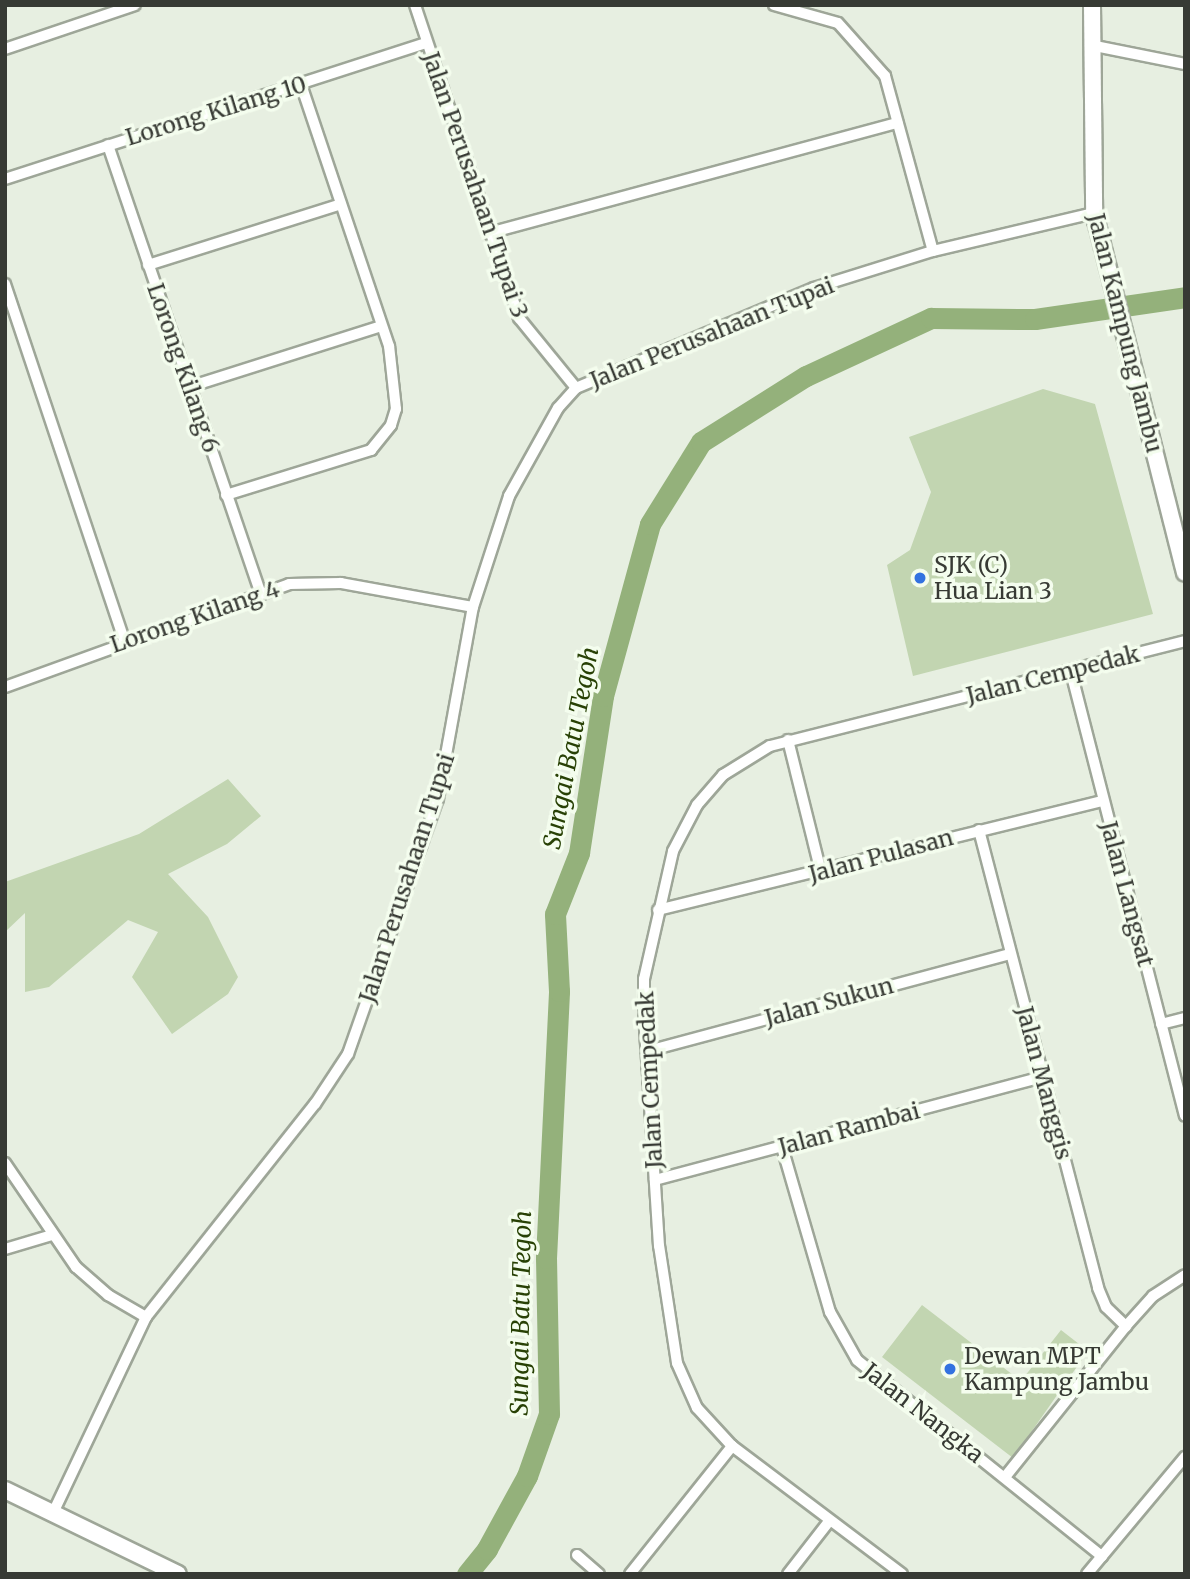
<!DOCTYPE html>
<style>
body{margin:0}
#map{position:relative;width:1190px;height:1579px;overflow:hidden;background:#e7efe1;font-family:Merriweather,serif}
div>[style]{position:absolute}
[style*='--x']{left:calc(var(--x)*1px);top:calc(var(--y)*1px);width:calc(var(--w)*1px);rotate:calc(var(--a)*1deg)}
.green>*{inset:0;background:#c2d5b1}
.river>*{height:21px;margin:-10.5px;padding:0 10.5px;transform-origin:10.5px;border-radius:10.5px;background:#94b17b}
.roads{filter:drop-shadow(2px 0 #9ea698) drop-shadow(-2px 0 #9ea698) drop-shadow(0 2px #9ea698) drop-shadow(0 -2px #9ea698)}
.street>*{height:10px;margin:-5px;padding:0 5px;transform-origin:5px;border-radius:5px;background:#fff}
.secondary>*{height:16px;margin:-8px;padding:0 8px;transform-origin:8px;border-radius:8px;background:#fff}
.dots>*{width:19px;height:19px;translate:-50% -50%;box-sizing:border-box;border:4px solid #f4fdee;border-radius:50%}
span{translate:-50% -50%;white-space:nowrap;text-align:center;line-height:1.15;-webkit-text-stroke:7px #f4fdee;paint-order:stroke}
.street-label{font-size:23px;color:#373a34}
.poi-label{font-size:23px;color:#373a34}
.left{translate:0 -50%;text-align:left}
.water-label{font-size:24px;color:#284105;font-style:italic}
.frame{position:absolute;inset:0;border:7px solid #373a34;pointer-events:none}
</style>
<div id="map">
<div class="green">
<div style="clip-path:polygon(1043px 389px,1095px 404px,1153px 614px,913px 676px,887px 565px,910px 550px,931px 492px,909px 437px)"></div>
<div style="clip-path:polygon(228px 779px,261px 816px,227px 844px,168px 874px,208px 917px,238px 977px,228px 994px,172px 1034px,132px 977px,158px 932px,128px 920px,49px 987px,25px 992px,25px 913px,5px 932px,5px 882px,139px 834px)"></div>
<div style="clip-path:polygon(922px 1305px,1021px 1381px,1061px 1330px,1088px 1351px,1013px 1458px,882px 1357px)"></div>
</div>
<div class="river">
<div style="--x:467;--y:1574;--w:32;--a:-51"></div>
<div style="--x:487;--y:1549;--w:83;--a:-61.3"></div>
<div style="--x:527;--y:1476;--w:66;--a:-70.5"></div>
<div style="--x:549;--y:1414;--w:156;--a:-91.1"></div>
<div style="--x:546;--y:1258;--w:267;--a:-87.2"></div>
<div style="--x:559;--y:991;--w:77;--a:-93"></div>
<div style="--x:555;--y:914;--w:66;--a:-68.5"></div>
<div style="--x:579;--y:853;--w:159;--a:-81.3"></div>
<div style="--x:603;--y:696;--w:178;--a:-74.7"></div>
<div style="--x:650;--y:524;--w:97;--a:-58.1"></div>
<div style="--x:701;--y:442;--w:124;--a:-32.2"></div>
<div style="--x:806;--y:376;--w:138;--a:-24.9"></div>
<div style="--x:931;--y:318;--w:104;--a:0.6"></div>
<div style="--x:1035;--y:319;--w:152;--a:-8.3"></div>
</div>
<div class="roads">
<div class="street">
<div style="--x:415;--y:5;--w:330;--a:71.6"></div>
<div style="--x:519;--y:318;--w:90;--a:50.8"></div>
<div style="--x:774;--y:5;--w:66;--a:15.7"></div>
<div style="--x:838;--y:23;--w:71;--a:48.4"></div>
<div style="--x:885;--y:76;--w:181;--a:74.7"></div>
<div style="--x:1090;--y:45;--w:97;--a:11.3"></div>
<div style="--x:5;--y:49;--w:137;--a:-18.7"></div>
<div style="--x:108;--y:145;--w:471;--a:71.2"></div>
<div style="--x:5;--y:179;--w:443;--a:-17.9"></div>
<div style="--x:489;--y:233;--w:423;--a:-15.1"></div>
<div style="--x:148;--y:265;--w:202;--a:-17.5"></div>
<div style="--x:5;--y:284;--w:379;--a:71.5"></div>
<div style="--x:189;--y:387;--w:201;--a:-17.6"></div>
<div style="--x:226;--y:495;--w:152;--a:-17.2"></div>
<div style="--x:371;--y:450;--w:32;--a:-51"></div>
<div style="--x:391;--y:425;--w:17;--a:-73"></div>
<div style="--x:396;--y:409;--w:63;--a:-96.3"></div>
<div style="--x:389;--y:346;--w:276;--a:-108.6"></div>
<div style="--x:1071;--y:672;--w:458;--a:75.6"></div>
<div style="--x:5;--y:687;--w:302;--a:-19.9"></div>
<div style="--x:289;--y:584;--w:52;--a:-1.1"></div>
<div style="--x:341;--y:583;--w:134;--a:10.3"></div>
<div style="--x:788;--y:740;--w:136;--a:76"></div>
<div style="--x:979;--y:830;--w:473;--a:75.4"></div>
<div style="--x:1098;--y:1288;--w:21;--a:67"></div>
<div style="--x:1106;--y:1307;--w:28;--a:44"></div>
<div style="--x:658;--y:910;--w:458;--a:-13.8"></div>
<div style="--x:1161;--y:1024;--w:25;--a:-14"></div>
<div style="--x:648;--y:1051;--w:375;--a:-15"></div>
<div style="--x:782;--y:1147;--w:172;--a:73.8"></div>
<div style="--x:830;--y:1312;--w:55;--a:60.6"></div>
<div style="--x:857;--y:1360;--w:314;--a:38.7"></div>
<div style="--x:5;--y:1163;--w:126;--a:55.7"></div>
<div style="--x:76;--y:1267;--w:43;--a:41.2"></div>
<div style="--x:108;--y:1295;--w:44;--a:30.1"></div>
<div style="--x:655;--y:1180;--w:401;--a:-14.9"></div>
<div style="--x:5;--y:1249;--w:49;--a:-16.6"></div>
<div style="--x:1005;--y:1477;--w:193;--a:-51.3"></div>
<div style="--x:1126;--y:1326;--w:40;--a:-48"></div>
<div style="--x:1153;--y:1296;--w:38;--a:-33"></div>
<div style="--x:52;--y:1515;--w:219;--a:-64.6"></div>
<div style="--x:146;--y:1317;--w:272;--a:-51.6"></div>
<div style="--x:315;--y:1104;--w:60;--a:-56.6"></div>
<div style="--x:348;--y:1054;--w:270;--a:-70.6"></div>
<div style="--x:438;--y:799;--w:195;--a:-79.7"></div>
<div style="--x:473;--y:607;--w:117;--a:-72"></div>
<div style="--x:509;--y:496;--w:101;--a:-60.9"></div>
<div style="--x:558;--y:408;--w:27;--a:-48"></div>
<div style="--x:576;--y:388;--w:258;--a:-22.8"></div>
<div style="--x:814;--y:288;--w:125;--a:-17.3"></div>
<div style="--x:933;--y:251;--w:165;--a:-13.3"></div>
<div style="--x:577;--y:1555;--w:29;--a:41"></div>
<div style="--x:630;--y:1574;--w:164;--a:-51.4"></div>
<div style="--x:788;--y:1574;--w:68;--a:-52.1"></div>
<div style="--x:902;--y:1574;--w:213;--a:-143"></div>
<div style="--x:732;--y:1446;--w:52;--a:-132.6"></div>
<div style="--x:697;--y:1408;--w:49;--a:-114"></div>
<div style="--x:677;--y:1363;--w:118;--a:-98.7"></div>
<div style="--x:659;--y:1246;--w:233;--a:-93.7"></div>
<div style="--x:644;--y:1013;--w:34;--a:-90"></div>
<div style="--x:644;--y:979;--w:131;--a:-77.2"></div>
<div style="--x:673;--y:851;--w:52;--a:-62.4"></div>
<div style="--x:697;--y:805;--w:40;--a:-49"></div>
<div style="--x:723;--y:775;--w:55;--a:-31.7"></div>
<div style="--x:770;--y:746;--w:428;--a:-14.2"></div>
<div style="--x:1087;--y:1574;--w:153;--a:-50.1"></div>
</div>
<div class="secondary">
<div style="--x:1092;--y:5;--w:208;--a:89.4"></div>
<div style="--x:1094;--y:213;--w:371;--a:75.8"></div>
<div style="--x:5;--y:1490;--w:192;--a:25.9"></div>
</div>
</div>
<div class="dots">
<div style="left:920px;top:578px;background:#3372e0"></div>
<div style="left:950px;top:1369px;background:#3372e0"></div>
</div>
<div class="street-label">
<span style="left:216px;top:111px;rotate:-17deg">Lorong Kilang 10</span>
<span style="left:475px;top:185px;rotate:71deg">Jalan Perusahaan Tupai 3</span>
<span style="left:712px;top:333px;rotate:-22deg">Jalan Perusahaan Tupai</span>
<span style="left:1125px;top:333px;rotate:76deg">Jalan Kampung Jambu</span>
<span style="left:183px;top:368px;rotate:71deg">Lorong Kilang 6</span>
<span style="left:195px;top:617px;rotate:-19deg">Lorong Kilang 4</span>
<span style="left:1053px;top:675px;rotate:-14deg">Jalan Cempedak</span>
<span style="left:881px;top:856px;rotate:-15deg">Jalan Pulasan</span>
<span style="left:407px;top:878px;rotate:-72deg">Jalan Perusahaan Tupai</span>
<span style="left:1127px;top:894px;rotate:75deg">Jalan Langsat</span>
<span style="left:829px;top:1002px;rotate:-15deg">Jalan Sukun</span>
<span style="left:650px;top:1080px;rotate:-93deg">Jalan Cempedak</span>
<span style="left:1044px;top:1083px;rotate:75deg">Jalan Manggis</span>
<span style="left:849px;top:1129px;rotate:-15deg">Jalan Rambai</span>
<span style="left:923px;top:1413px;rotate:38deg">Jalan Nangka</span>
</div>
<div class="poi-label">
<span class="left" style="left:934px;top:578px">SJK (C)<br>Hua Lian 3</span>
<span class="left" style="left:964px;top:1369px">Dewan MPT<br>Kampung Jambu</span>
</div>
<div class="water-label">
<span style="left:571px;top:748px;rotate:-79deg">Sungai Batu Tegoh</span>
<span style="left:521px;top:1313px;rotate:-89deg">Sungai Batu Tegoh</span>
</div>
<div class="frame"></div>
</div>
